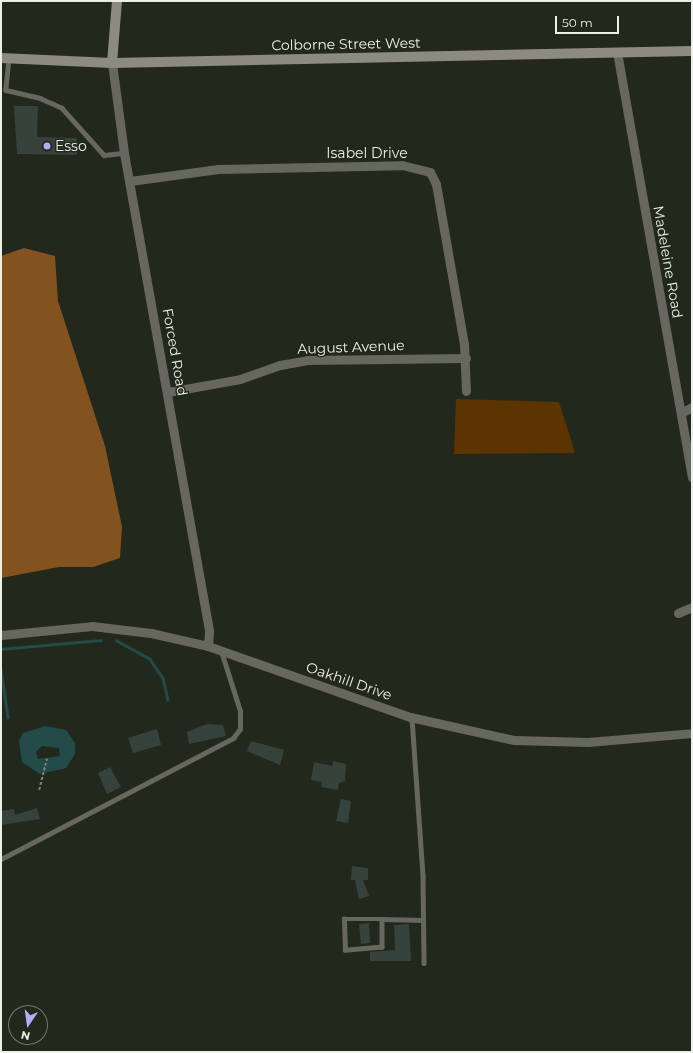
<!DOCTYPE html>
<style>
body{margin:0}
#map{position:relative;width:693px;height:1053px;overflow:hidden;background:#22281c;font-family:Montserrat,sans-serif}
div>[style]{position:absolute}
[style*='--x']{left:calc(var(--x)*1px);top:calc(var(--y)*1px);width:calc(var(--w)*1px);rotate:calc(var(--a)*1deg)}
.green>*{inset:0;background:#5c3400}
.forest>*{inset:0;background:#82531e}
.water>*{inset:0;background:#224b4a}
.stream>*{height:2.5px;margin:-1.25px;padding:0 1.25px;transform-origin:1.25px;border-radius:1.25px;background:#224b4a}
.building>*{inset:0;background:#35433c}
.path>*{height:1.5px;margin-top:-0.75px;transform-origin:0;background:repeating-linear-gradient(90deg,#7f847a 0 3px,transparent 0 5px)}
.lane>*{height:4.5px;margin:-2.25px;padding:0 2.25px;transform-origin:2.25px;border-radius:2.25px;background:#67665f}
.street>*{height:9px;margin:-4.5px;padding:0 4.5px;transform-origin:4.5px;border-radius:4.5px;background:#67665f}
.secondary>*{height:10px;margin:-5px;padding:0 5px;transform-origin:5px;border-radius:5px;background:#8d8b80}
.dots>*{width:11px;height:11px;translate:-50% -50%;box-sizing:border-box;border:2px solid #22281c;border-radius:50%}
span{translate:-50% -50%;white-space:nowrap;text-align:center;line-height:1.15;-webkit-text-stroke:3px #22281c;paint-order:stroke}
.street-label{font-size:14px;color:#ebefe7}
.poi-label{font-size:14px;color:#ebefe7}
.left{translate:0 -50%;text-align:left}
.frame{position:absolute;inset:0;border:2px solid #ebefe7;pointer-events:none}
.north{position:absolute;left:8px;top:1005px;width:40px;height:40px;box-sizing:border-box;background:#22281c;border:1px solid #72786d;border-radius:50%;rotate:193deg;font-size:11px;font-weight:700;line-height:16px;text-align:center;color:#ebefe7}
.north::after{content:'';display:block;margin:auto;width:14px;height:18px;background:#b4acf9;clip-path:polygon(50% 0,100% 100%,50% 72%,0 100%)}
.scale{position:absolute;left:555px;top:16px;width:64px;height:18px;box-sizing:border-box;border:2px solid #ebefe7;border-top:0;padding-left:5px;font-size:12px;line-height:14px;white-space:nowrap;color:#ebefe7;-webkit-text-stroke:3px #22281c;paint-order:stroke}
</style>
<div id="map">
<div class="green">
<div style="clip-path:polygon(456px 399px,559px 402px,575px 453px,454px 454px)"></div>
</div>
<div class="forest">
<div style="clip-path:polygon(24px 248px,55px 256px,58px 301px,105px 446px,122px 527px,120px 558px,93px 567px,59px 567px,1px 578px,1px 256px)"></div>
</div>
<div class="water">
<div style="clip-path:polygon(evenodd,46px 726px,66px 730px,75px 743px,75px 754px,66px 768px,40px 774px,22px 762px,19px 741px,23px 733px,46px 726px,42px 746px,59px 748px,60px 756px,38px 759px,36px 752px,42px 746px)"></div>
</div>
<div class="stream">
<div style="--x:116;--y:640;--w:39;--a:29"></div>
<div style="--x:150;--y:659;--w:23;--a:56"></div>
<div style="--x:163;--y:678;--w:22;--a:77"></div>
<div style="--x:1;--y:649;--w:100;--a:-5.1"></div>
<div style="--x:1;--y:669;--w:49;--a:81.7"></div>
</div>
<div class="building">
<div style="clip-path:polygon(14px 106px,38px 106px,37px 137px,77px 138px,77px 155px,17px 154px)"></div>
<div style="clip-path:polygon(207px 724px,223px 725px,226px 736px,189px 744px,187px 732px)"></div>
<div style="clip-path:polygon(157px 729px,161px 745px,133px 753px,128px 738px)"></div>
<div style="clip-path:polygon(251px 741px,284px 750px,280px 765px,247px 751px)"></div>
<div style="clip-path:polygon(333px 761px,346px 764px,345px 781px,339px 783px,338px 790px,321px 787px,322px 782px,311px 780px,314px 762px,332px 766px)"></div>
<div style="clip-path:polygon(110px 767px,121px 787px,107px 794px,98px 773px)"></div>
<div style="clip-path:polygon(341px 799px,351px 801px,348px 823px,336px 821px)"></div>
<div style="clip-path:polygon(37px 808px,40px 819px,1px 825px,1px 811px,14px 809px,15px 815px)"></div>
<div style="clip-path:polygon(352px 866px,368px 868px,368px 880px,363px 880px,369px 896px,359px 899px,355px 880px,351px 880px)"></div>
<div style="clip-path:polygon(369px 923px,370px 943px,361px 944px,359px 924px)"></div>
<div style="clip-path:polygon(409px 924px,411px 961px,370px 961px,370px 952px,395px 950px,394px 925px)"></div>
</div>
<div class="path">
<div style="--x:39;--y:790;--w:32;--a:-76"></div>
</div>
<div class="lane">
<div style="--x:9;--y:59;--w:31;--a:96"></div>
<div style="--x:6;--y:90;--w:35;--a:13"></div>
<div style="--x:40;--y:98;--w:24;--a:24"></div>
<div style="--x:62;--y:108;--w:63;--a:48.2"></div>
<div style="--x:104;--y:155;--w:20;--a:-6"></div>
<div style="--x:412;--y:718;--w:159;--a:86"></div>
<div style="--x:423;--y:877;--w:86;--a:89.3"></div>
<div style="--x:1;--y:859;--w:262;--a:-27.5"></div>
<div style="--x:233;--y:738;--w:11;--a:-52"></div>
<div style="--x:240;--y:729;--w:18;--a:-90"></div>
<div style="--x:240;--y:711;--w:63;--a:-107.6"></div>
<div style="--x:382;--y:919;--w:28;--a:90"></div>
<div style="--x:382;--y:947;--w:37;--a:175"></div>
<div style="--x:345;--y:950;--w:31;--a:-92"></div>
<div style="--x:344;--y:919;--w:38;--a:0"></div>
<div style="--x:382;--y:919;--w:41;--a:1.4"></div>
</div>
<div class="street">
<div style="--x:617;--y:52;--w:432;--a:80"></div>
<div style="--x:112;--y:63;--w:91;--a:82.4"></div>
<div style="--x:124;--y:153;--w:486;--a:79.9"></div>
<div style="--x:209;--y:632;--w:14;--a:94"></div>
<div style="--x:130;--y:181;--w:89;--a:-7.8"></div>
<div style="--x:218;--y:169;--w:184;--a:-1.2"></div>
<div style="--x:402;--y:165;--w:29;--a:14"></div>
<div style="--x:430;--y:172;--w:13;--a:63"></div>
<div style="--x:436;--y:184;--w:162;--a:80.1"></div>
<div style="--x:464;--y:344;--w:47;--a:87.6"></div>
<div style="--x:168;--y:392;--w:73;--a:-10.2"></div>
<div style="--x:240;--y:379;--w:42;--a:-19.3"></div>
<div style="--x:280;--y:365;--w:28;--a:-10"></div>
<div style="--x:308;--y:360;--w:158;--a:-0.7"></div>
<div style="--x:681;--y:413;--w:13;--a:-29"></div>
<div style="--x:678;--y:613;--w:15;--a:-23"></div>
<div style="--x:1;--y:635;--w:91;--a:-5.6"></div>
<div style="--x:92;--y:626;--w:59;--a:6.8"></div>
<div style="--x:151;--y:633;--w:58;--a:12.8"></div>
<div style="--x:208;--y:646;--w:214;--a:19.4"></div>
<div style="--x:410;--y:717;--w:107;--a:12.5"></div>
<div style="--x:514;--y:740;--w:74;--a:1.5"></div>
<div style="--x:588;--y:742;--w:104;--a:-4.9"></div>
</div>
<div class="secondary">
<div style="--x:1;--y:58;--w:111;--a:2.6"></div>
<div style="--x:112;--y:63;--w:580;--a:-1.19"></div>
<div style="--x:112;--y:63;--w:62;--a:-85.4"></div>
</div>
<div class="dots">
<div style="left:47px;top:146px;background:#b4acf9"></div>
</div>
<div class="street-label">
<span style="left:346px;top:44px;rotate:-1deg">Colborne Street West</span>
<span style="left:367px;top:153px">Isabel Drive</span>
<span style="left:668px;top:262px;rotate:80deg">Madeleine Road</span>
<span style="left:351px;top:347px;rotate:-2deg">August Avenue</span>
<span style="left:175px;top:352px;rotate:80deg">Forced Road</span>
<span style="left:349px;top:681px;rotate:19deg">Oakhill Drive</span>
</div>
<div class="poi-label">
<span class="left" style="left:55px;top:146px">Esso</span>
</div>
<div class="frame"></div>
<div class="north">N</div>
<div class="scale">50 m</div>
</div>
